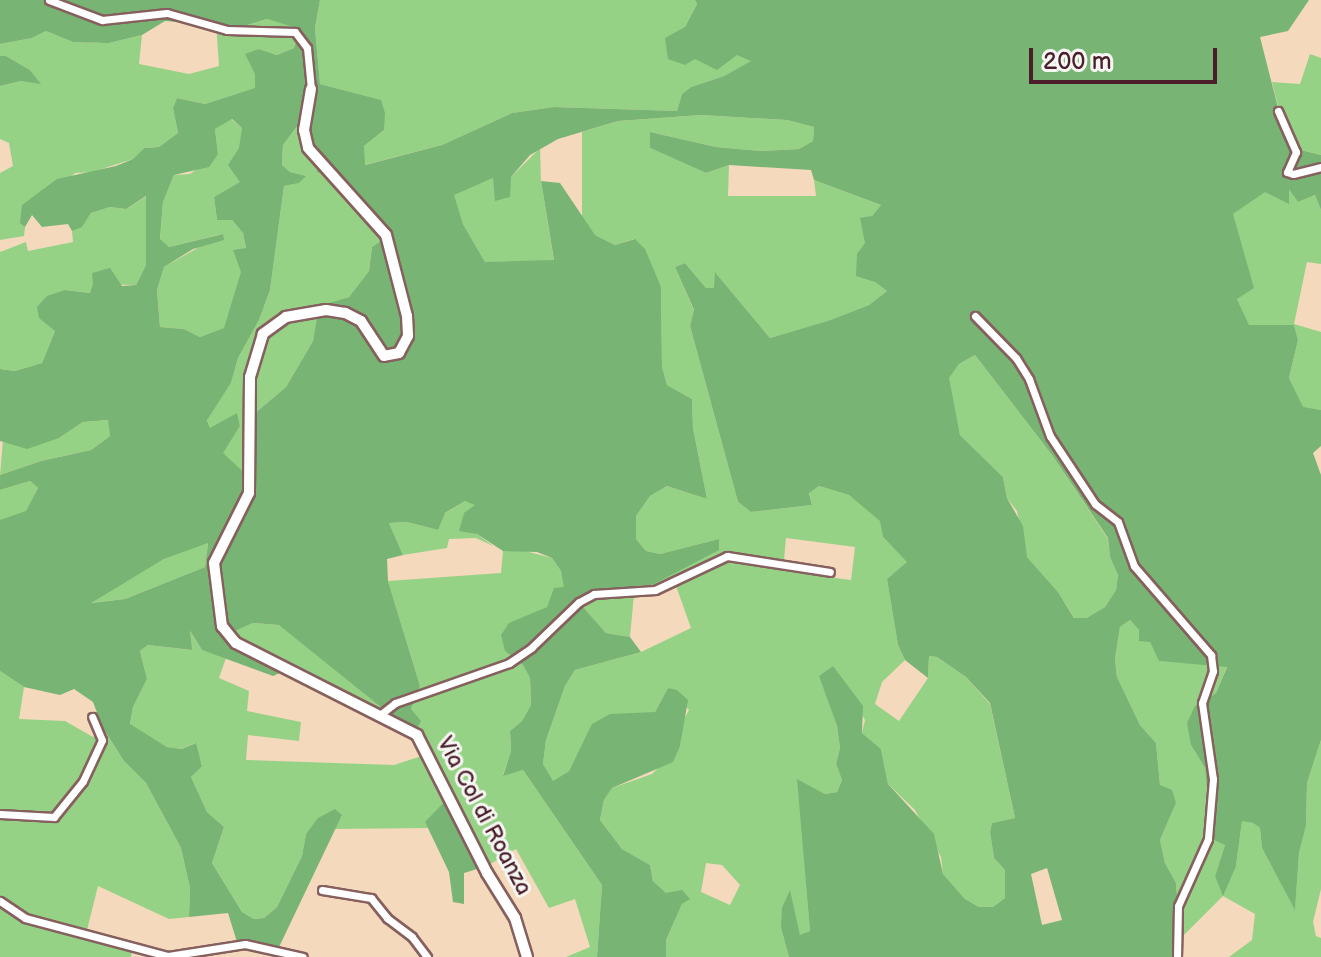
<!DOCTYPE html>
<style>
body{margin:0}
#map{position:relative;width:1321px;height:957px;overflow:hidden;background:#f4d9bc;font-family:"Balsamiq Sans",sans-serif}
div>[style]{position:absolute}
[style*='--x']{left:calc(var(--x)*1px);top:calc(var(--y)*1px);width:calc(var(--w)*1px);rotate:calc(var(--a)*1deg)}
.green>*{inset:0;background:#96d286}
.forest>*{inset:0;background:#78b473}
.roads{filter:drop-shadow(2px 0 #86605e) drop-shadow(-2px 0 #86605e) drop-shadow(0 2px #86605e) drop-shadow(0 -2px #86605e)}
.street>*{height:7px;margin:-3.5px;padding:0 3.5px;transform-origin:3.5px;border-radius:3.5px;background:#fff}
.secondary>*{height:10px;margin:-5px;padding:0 5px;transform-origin:5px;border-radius:5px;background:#fff}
span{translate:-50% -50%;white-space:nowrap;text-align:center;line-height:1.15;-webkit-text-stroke:6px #f6f6f2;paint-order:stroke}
.street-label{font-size:22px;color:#4a1f2b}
.scale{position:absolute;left:1029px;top:48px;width:188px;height:36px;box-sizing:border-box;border:4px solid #4a1f2b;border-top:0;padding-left:10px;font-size:24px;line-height:28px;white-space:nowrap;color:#4a1f2b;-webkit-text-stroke:6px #f6f6f2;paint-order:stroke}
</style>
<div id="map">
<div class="green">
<div style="clip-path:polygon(320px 0,695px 0,697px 4px,685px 27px,695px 58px,737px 54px,752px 61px,724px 76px,691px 87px,682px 94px,677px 111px,554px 107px,512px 113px,442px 145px,364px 165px,364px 146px,384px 130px,380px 100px,320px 84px,315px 28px)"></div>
<div style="clip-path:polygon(267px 19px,300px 28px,294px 48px,277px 55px,259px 49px,256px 88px,205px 104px,177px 98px,173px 108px,178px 133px,159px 147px,144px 148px,133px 159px,92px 172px,75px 173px,20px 222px,25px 227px,24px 236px,0 240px,0 173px,13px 166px,9px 143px,0 139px,0 86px,21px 81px,40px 83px,30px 70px,6px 56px,0 56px,0 44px,32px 38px,46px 31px,73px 42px,109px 43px,142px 35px,139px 64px,189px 74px,219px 66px,216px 22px,244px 26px)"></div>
<div style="clip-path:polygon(1310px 54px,1321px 58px,1321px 155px,1288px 147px,1272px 82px,1300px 84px)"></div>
<div style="clip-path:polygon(evenodd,701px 115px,787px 120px,814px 127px,813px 141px,799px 149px,761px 151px,716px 147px,650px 132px,650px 148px,706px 173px,729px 165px,728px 196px,816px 196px,814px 180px,881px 205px,872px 216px,875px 282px,887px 291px,869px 305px,832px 320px,770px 338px,716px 273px,715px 288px,706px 288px,685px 263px,675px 267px,694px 311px,690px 326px,738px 502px,751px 512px,812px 505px,809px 492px,819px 486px,849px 495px,881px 521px,883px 537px,908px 562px,887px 579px,898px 645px,905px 660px,882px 682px,875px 704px,899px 721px,928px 678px,929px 656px,937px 657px,966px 677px,990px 704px,1015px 818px,992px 823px,990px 832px,994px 858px,1005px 870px,1005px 898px,993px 907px,979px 907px,965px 899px,943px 874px,941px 857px,915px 810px,888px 784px,881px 749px,862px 733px,865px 720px,833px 666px,820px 677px,837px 726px,840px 748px,836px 764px,842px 780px,837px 792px,825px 794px,798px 780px,810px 931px,800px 936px,790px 892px,781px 928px,789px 957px,666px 957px,666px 940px,682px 904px,689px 899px,666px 893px,653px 881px,650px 865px,622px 849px,600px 820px,604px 800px,612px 788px,652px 774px,680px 746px,682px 723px,689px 710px,668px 688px,655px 712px,593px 724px,569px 771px,552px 782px,543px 764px,546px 740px,565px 686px,575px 670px,641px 652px,691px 628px,676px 586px,634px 594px,630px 637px,606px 633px,580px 605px,636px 586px,652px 585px,690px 563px,719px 539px,660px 554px,646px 551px,636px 539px,636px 516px,650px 496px,667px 486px,707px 499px,693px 428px,692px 399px,667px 385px,662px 367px,661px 287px,634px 239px,615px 245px,595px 235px,582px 219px,582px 132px,618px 121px,701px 115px,786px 538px,855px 547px,851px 580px,783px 571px,786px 538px,701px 115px,706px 863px,722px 865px,740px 885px,730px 905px,701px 892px,706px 863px)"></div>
<div style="clip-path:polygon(231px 119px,242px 128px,241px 182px,214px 197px,217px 220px,232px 220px,243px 233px,246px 248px,239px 261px,242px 272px,225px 328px,200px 337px,184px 329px,160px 327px,157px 290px,164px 267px,222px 234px,169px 247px,160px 240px,163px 202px,174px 175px,190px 174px,218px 154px,215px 129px)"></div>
<div style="clip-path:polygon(298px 125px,310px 135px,353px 195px,371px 208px,392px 234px,372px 247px,369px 271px,349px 297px,320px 306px,313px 341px,286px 387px,254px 414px,251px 479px,222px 453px,240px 426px,237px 414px,210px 429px,207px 419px,231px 383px,238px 358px,259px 320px,270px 290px,284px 186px,298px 183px,305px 176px,290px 172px,282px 165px,283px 145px)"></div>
<div style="clip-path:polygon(540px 148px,541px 181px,554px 261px,485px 262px,463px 224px,453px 194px,493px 178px,511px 177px)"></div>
<div style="clip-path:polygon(1289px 188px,1298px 202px,1315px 195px,1321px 210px,1321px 264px,1307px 262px,1294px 324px,1321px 332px,1321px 410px,1303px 408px,1289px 378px,1298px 340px,1294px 325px,1249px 326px,1237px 299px,1233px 214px,1265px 191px,1288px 203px)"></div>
<div style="clip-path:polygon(147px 196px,146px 265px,136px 285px,94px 284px,90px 293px,65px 290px,55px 331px,42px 363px,15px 371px,0 369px,0 252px,26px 242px,28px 251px,73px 242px,72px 231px,82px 226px,91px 213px,110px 207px,126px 209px)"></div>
<div style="clip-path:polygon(975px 355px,1052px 455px,1108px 539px,1110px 557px,1118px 575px,1116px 590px,1105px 607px,1087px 619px,1075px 619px,1058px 592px,1027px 557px,1017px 511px,1007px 498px,1003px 477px,960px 435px,948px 378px,959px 364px)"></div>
<div style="clip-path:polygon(109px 420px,110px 436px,91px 450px,41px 461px,0 475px,3px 440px,59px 438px,83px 422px)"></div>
<div style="clip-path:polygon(30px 481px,38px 488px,26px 512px,0 521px,0 490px)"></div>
<div style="clip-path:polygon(465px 501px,476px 504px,477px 534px,493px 546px,476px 538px,449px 539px,447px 548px,403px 555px,389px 523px,407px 522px,438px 530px,444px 514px)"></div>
<div style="clip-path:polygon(208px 542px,205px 567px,125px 599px,89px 603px,164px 559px)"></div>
<div style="clip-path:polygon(521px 550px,552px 558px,561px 571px,565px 588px,505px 651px,523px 665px,530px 678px,531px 705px,522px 721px,510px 731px,511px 751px,503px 775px,523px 770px,602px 885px,597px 957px,566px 957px,590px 947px,575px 899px,549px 908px,516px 849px,487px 866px,425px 822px,428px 828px,332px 829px,342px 816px,306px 834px,302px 856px,277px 907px,264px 918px,254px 919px,242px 912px,212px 863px,224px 827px,207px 812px,191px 777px,202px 765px,195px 743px,182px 749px,167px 747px,130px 725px,133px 707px,147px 679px,140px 651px,148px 645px,191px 650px,189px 630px,202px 650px,226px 658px,219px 678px,249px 691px,247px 711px,301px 722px,299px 741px,248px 735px,246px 760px,394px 765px,431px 753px,414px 734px,411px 709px,420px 686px,388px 581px,501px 573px,503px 551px)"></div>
<div style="clip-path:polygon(1130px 620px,1150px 642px,1160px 661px,1227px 666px,1216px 693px,1196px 706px,1191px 745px,1205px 768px,1212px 814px,1225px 845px,1215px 876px,1236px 866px,1242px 820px,1253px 823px,1260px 828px,1262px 848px,1295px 908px,1299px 853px,1306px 826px,1307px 783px,1321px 740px,1321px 889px,1313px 922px,1316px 936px,1321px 938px,1321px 957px,1229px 957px,1252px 940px,1255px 914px,1223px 896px,1181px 938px,1176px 883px,1165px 863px,1160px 840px,1176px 803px,1160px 785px,1156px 743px,1140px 725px,1117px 677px,1115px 659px,1120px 627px)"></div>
<div style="clip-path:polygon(253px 623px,280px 625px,400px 723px,227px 643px,235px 631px)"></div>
<div style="clip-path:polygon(0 671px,24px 687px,19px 719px,65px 721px,93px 737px,103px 728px,124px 761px,146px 783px,181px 848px,190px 888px,189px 917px,169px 919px,98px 886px,86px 934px,132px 951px,131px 957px,0 957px)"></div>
</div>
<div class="forest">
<div style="clip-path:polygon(evenodd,0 0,320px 0,315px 28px,320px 84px,381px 100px,385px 113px,384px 130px,364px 146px,365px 165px,442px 145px,512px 113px,554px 107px,677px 111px,682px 94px,691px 87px,724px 76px,751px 61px,737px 55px,717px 70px,695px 59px,685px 65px,668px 59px,665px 38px,685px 27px,697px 4px,695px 0,1309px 0,1288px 31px,1260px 37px,1288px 147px,1321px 155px,1321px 210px,1315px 195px,1298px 202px,1289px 189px,1289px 204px,1265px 192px,1233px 214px,1254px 288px,1237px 299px,1249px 325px,1294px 325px,1298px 340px,1289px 378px,1303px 407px,1321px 410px,1321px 446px,1313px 453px,1321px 475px,1321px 740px,1307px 783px,1306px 826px,1299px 853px,1295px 910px,1262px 848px,1260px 828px,1253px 823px,1242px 821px,1236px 866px,1223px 896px,1215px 876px,1225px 845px,1212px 839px,1205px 768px,1191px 745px,1187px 723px,1195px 706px,1216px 693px,1227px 667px,1159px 661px,1150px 642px,1139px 641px,1139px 630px,1130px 620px,1120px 627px,1115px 659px,1117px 677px,1140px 725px,1156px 743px,1160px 785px,1172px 790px,1176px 803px,1160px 840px,1165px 863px,1176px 883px,1182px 957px,789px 957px,781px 928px,782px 908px,790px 890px,800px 935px,810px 931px,797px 779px,825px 794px,837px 792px,842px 780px,836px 764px,840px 748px,837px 726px,819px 676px,833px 666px,863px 706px,862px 733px,881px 749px,888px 784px,934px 834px,943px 874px,965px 899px,979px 907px,993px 907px,1005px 898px,1005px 870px,994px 858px,990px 832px,992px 823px,1015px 818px,990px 703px,966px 677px,937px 657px,929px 656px,928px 678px,905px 660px,898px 645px,887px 579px,907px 562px,883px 537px,880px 521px,849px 495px,819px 486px,809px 493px,812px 505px,751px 512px,738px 502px,690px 326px,694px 310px,675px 267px,685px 263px,706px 288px,714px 288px,715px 272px,770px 338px,831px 320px,869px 305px,887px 291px,875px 282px,856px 276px,857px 254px,865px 243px,860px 218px,872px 216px,881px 205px,814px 180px,811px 170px,729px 165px,706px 173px,650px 148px,650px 132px,716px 147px,761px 151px,799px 149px,813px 141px,814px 127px,787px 120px,701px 115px,618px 121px,558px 139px,530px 155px,511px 177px,510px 197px,495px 201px,493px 178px,454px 195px,463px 224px,485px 262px,554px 260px,541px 181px,560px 183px,595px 235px,615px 245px,635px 239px,645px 249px,661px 287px,662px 367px,667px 385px,692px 399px,693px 428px,707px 499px,667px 486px,650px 496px,636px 516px,636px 539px,646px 551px,660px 554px,719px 539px,719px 550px,652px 585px,636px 586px,581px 605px,606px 633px,630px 637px,641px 652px,575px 670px,565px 686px,546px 740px,543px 764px,553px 781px,569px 771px,592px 724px,610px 714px,655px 712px,668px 688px,677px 690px,688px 700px,680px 746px,673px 762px,612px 788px,604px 800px,600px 820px,622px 849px,650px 865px,653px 881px,666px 893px,682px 890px,690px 899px,682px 904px,666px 940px,666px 957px,597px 957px,602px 885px,523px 770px,503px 776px,511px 751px,510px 731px,522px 721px,531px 705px,530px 678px,523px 665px,505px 651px,501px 635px,509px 623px,547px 607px,554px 588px,564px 587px,561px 571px,552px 558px,537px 552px,503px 551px,477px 534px,459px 531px,464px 513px,475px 505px,465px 501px,445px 513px,438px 530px,407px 522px,389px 523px,403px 555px,387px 559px,388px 581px,420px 686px,411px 709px,421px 721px,414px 734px,279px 625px,253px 623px,235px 631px,227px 642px,289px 669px,273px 676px,202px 650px,190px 631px,192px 650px,148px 645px,140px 651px,147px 679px,133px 707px,130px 724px,167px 747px,182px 749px,196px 743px,202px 766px,191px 777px,207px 812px,224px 827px,212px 863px,242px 912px,254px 919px,264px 918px,277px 907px,302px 856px,306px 834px,318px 818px,335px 809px,342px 815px,279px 947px,237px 942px,228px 913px,189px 917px,190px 888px,181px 848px,146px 783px,124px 761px,103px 728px,93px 702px,74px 689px,60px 695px,24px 687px,0 671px,0 520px,26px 511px,38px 488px,30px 481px,0 490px,0 475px,41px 461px,91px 450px,110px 436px,108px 420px,83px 422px,59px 438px,27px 449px,0 441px,0 369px,15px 371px,42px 363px,55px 331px,39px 318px,37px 307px,47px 296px,65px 290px,90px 293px,93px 284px,92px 273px,110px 268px,122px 286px,136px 285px,146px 265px,146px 196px,126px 209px,110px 207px,91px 213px,82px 227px,72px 231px,68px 224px,42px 227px,32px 215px,25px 227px,20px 223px,22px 205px,57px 179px,116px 166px,133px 159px,144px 148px,159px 147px,178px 133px,173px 108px,177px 98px,205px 104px,255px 88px,255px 74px,245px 54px,259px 49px,277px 55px,294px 48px,300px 29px,267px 19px,244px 26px,165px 21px,142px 35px,109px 43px,73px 42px,46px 31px,32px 38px,0 44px,0 0,232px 119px,242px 128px,239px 148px,228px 165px,240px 182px,214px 197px,217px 220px,232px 220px,243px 233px,246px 248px,233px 250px,241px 272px,224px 328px,200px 337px,184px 329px,160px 327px,157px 290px,164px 267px,193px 249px,224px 240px,223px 234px,169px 247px,160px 239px,163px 202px,174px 175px,209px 167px,218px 154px,215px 129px,232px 119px,0 0,298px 125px,309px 135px,317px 149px,317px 172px,341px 180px,353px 195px,371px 208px,391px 234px,372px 247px,369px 271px,349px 297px,319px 306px,313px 341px,286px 387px,254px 414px,250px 478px,223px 453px,240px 426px,237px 413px,210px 428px,207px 420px,231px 383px,238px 358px,259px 320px,270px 290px,284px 186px,299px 183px,306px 176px,290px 172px,282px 165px,283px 145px,298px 125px,0 0,975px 355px,1052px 455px,1108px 538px,1110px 557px,1118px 575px,1116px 590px,1105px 607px,1087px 618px,1074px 618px,1058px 592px,1027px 557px,1023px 526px,1007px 498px,1003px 477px,960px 435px,949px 378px,959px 364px,975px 355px,0 0,208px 543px,205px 567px,125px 599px,91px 603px,164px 559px,208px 543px,0 0,1047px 868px,1062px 920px,1042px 925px,1031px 874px,1047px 868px)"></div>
<div style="clip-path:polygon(0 56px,6px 56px,30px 70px,41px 84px,21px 81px,0 86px)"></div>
<div style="clip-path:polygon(452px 794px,487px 866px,464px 873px,464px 904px,453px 902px,449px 872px,425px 822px)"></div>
</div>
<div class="roads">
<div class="street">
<div style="--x:49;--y:0;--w:57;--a:20.7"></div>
<div style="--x:102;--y:20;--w:65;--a:-6.1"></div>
<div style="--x:167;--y:13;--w:62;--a:15.8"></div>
<div style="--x:227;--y:30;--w:68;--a:1.7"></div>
<div style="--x:295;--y:32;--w:20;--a:53"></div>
<div style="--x:307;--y:48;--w:41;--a:84.4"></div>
<div style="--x:1278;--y:111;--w:45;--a:66.3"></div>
<div style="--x:1296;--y:152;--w:22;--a:114"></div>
<div style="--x:1287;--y:172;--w:6;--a:18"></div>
<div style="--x:1293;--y:174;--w:29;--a:-14"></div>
<div style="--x:975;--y:316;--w:59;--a:45.7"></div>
<div style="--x:1016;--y:358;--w:25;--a:58"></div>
<div style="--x:1029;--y:379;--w:61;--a:69.8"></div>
<div style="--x:1050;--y:436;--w:82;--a:56.5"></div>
<div style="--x:1095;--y:504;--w:29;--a:38"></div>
<div style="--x:1118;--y:522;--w:47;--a:70"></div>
<div style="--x:1134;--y:566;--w:118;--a:49.1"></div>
<div style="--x:1211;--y:655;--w:16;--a:83"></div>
<div style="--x:1213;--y:671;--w:34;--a:109"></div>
<div style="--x:1202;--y:703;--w:77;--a:81.8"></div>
<div style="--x:1213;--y:779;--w:60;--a:94.8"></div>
<div style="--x:1208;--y:839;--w:73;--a:114.1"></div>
<div style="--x:1178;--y:906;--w:51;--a:91.1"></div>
<div style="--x:381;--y:714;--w:18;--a:-38"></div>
<div style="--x:395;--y:703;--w:121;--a:-19.3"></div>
<div style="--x:509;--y:663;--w:27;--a:-34"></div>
<div style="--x:531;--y:648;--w:66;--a:-43.8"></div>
<div style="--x:579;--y:602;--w:17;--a:-28"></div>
<div style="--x:594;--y:594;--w:61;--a:-3.8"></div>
<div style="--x:655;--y:590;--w:80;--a:-25.3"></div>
<div style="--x:727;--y:556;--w:104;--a:8.8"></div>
<div style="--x:0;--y:814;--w:54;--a:3.2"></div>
<div style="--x:54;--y:817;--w:46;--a:-51.1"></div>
<div style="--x:83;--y:781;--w:45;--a:-65.1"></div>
<div style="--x:102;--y:740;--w:25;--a:-113"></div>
<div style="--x:322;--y:890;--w:50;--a:9.3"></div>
<div style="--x:371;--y:898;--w:26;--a:51"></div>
<div style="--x:387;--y:918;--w:31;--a:37"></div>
<div style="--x:412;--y:937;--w:25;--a:53"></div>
<div style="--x:0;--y:901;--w:30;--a:34"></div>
<div style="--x:25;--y:918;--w:148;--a:14.9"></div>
<div style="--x:168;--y:956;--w:78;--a:-8.9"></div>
<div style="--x:245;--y:944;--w:59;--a:12.6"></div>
</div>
<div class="secondary">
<div style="--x:311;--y:89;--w:42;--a:99.7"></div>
<div style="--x:304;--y:130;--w:18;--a:77"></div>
<div style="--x:308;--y:148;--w:117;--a:48.1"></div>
<div style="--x:386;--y:235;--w:84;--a:75.5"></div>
<div style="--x:407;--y:316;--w:20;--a:87"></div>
<div style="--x:408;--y:336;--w:19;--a:118"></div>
<div style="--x:399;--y:353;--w:15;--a:169"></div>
<div style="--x:384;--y:356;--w:42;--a:-123.3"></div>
<div style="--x:361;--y:321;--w:18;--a:-153"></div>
<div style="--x:345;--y:313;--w:19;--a:-171"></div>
<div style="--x:326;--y:310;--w:41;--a:170.1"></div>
<div style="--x:286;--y:317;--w:29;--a:144"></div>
<div style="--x:263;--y:334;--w:45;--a:106.8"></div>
<div style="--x:250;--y:377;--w:116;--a:90.5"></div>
<div style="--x:249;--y:493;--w:78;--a:116.6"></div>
<div style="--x:214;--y:563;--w:64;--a:82.8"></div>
<div style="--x:222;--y:626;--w:22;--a:51"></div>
<div style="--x:236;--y:643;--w:203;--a:26.9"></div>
<div style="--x:417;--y:735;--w:155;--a:63.1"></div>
<div style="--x:487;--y:873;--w:53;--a:58.1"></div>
<div style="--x:515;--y:918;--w:41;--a:72.9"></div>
</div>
</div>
<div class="street-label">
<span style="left:484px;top:816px;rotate:62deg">Via Col di Roanza</span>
</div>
<div class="scale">200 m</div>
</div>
